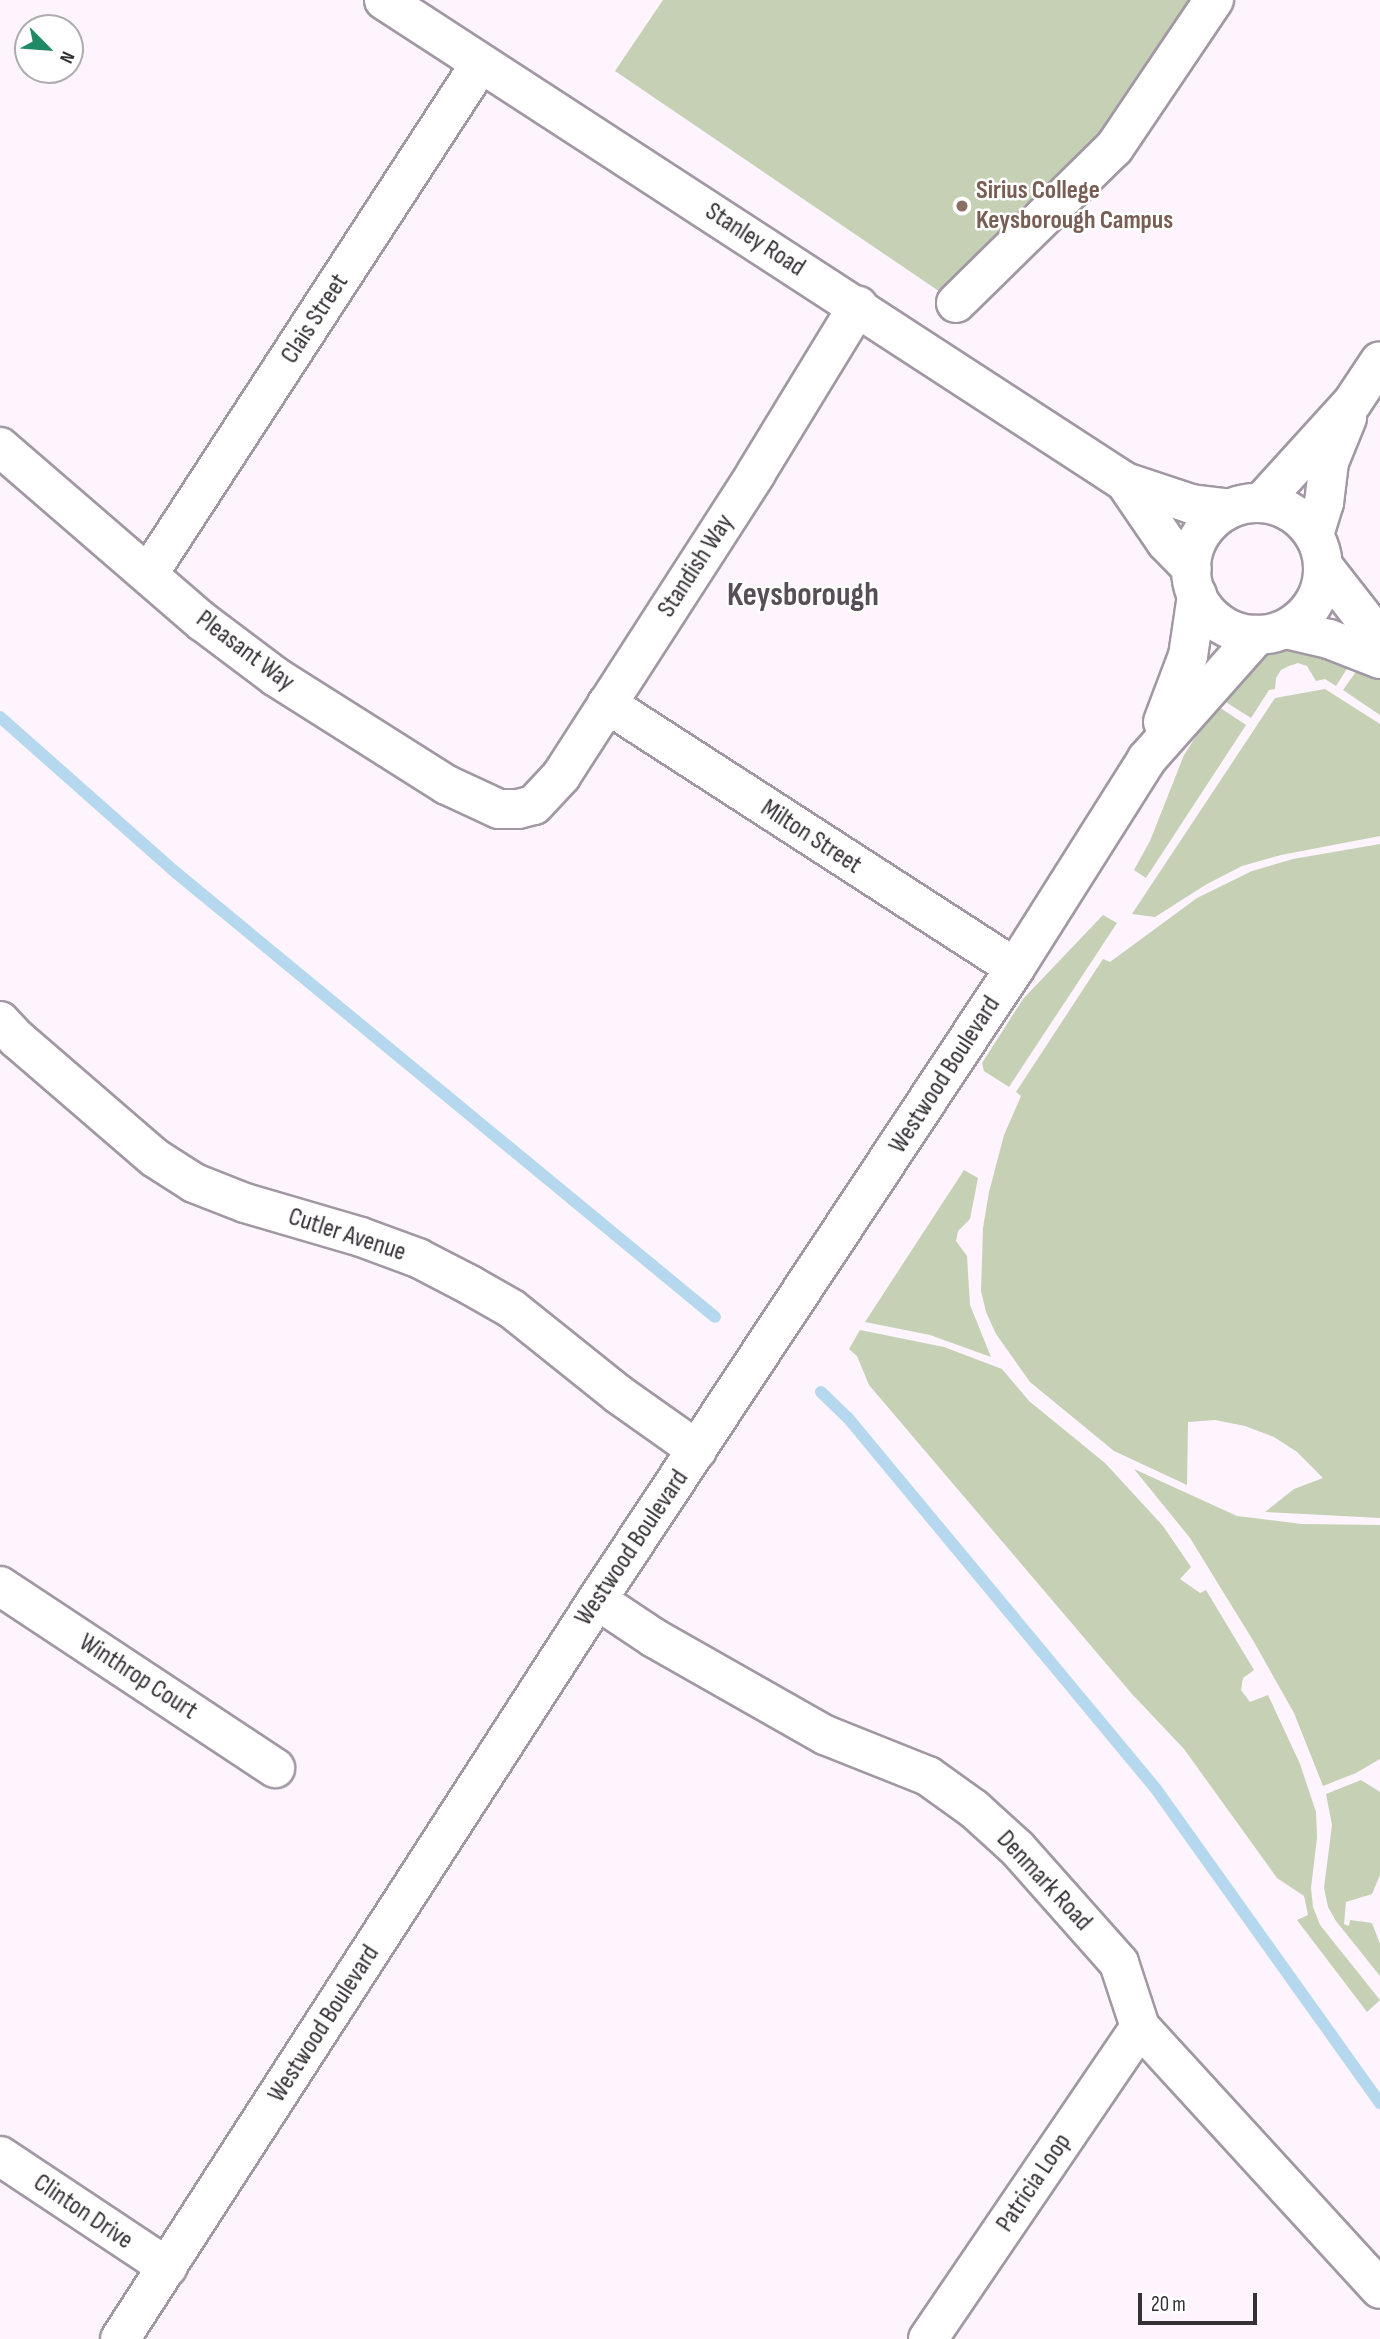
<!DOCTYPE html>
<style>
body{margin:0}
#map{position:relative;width:1380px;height:2339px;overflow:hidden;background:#fdf4fe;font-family:"Sofia Sans Condensed",sans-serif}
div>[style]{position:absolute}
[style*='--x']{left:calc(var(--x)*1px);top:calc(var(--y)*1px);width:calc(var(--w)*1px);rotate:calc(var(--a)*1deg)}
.green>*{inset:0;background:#c5d0b5}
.stream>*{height:12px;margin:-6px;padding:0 6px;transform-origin:6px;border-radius:6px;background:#b6d8ef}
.roads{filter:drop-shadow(2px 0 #a198a3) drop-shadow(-2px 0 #a198a3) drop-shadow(0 2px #a198a3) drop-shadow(0 -2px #a198a3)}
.minor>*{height:38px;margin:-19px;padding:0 19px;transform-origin:19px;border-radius:19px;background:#fff}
.minor>.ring{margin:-19px;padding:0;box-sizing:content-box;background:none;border:38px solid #fff;border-radius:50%}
.dots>*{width:19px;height:19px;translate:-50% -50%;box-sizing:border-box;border:4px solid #fff;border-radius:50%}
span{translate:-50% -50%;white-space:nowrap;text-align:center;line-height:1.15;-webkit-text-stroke:5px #fff;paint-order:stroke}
.education-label{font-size:26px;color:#785e54;font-weight:700}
.left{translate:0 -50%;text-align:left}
.street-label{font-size:26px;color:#343034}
.district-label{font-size:33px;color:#574e58;font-weight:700}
.north{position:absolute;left:14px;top:14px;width:70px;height:70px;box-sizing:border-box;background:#fff;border:2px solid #aeacae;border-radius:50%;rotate:115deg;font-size:19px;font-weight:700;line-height:28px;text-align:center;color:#343034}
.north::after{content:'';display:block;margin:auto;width:24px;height:32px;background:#208965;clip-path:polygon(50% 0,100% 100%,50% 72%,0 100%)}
.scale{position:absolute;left:1138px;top:2293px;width:119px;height:32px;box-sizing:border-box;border:4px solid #343034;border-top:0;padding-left:9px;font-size:21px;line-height:24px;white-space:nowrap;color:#343034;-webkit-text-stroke:5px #fff;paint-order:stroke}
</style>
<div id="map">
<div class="green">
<div style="clip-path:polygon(663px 0,1194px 0,1095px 144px,1023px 206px,986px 244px,949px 298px,615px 71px)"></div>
<div style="clip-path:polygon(1291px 644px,1352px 661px,1336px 686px,1325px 679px,1316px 681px,1307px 666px,1298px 663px,1289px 666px,1281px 670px,1276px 678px,1275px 689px,1269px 690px,1251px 718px,1221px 699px,1259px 657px)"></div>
<div style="clip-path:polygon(1360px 666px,1380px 679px,1380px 715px,1343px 690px)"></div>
<div style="clip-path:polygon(1325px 689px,1380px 724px,1380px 836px,1281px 855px,1242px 866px,1207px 884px,1155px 917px,1132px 914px,1275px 698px)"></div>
<div style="clip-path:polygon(1216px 705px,1246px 725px,1146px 878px,1134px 870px,1150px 841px,1184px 755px)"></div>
<div style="clip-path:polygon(1380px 844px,1380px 1518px,1265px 1512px,1294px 1489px,1323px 1478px,1297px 1452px,1274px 1437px,1245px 1426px,1215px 1420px,1188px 1422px,1187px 1485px,1114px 1451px,1030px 1382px,996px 1334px,986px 1312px,981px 1291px,983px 1228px,989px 1192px,1004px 1135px,1021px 1096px,1016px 1092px,1103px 959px,1110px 962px,1197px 898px,1252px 871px,1293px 859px)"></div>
<div style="clip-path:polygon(1103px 915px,1117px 923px,1009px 1087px,984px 1071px,982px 1063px,1023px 999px)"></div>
<div style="clip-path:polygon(964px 1170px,978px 1178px,970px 1219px,958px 1231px,956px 1241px,967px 1256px,970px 1305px,991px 1357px,930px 1335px,865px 1322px)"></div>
<div style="clip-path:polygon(860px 1330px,944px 1347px,1002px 1369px,1029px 1401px,1105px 1463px,1163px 1526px,1191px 1567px,1180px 1579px,1200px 1593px,1206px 1590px,1254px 1670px,1243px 1678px,1241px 1690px,1250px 1702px,1268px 1695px,1300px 1764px,1316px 1812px,1317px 1838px,1311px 1888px,1313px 1907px,1320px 1925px,1380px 2000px,1367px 2012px,1297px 1920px,1308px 1915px,1304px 1896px,1277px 1878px,1184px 1749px,1132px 1694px,869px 1385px,857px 1356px,849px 1349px)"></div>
<div style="clip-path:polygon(1134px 1469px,1237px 1516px,1302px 1524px,1380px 1525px,1380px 1759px,1356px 1773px,1323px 1786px,1294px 1713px,1254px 1642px,1190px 1538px)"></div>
<div style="clip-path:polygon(1361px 1780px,1380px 1792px,1380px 1875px,1372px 1894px,1346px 1902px,1344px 1924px,1349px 1926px,1350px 1920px,1372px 1923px,1380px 1944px,1380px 1976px,1336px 1921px,1328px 1907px,1324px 1888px,1332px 1825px,1326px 1794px)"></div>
</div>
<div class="stream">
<div style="--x:0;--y:717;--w:232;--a:41.5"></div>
<div style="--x:174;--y:871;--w:701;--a:39.5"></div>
<div style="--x:821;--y:1392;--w:37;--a:44"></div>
<div style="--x:848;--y:1418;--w:482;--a:50.3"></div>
<div style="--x:1156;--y:1789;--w:386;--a:54.5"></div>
</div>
<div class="roads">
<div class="minor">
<div style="--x:384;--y:0;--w:884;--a:33.04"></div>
<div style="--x:1125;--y:482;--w:70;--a:18.4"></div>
<div style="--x:1191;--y:504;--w:38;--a:7"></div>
<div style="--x:956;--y:303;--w:221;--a:-44.5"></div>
<div style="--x:1114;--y:148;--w:179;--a:-56"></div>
<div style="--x:0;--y:447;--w:268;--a:40.8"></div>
<div style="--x:203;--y:622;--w:91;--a:37"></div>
<div style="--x:276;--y:677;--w:202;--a:32.3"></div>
<div style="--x:447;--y:785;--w:57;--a:24.8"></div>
<div style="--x:499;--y:809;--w:19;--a:0"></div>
<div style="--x:518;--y:809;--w:16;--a:-14"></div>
<div style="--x:534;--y:805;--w:40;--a:-47"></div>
<div style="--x:561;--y:776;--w:360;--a:-57.2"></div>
<div style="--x:756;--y:473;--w:196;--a:-58.6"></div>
<div style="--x:1125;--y:482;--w:73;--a:55.7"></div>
<div style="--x:1166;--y:542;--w:37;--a:46"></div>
<div style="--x:1261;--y:503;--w:135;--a:-47.7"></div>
<div style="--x:1352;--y:403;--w:50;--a:-56.3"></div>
<div class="ring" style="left:1191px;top:503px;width:94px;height:94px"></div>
<div style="--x:1314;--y:535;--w:34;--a:-73"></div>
<div style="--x:1324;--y:503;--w:41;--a:-83"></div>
<div style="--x:1329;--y:462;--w:48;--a:-67.8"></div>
<div style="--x:1323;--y:566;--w:93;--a:52"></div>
<div style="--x:149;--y:573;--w:607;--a:-56.96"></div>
<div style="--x:1286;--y:629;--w:44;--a:13.1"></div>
<div style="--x:1329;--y:639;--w:55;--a:21.4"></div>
<div style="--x:607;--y:704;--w:486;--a:32.9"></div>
<div style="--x:1163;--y:722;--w:71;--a:-69.3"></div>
<div style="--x:1188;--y:656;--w:62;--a:-81.6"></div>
<div style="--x:0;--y:1021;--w:25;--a:47"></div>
<div style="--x:17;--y:1039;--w:182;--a:40.8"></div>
<div style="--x:155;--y:1158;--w:46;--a:32.7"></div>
<div style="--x:194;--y:1183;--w:55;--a:21.4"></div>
<div style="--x:245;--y:1203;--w:121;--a:16.3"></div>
<div style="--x:361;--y:1237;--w:61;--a:20.2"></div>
<div style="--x:418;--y:1258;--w:59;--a:27.4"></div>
<div style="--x:470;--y:1285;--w:48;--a:29.7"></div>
<div style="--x:512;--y:1309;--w:136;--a:38.7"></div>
<div style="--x:618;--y:1394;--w:97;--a:35.3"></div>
<div style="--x:0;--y:1586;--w:330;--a:33.5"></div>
<div style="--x:597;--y:1600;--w:69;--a:33.7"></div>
<div style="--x:654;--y:1638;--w:197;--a:29.6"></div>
<div style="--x:825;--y:1735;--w:111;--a:21.7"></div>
<div style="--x:928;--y:1776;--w:57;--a:35.7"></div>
<div style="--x:974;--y:1809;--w:58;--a:42.2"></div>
<div style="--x:1017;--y:1848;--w:154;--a:48.4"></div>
<div style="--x:1119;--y:1963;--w:67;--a:71.8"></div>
<div style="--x:1140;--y:2027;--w:355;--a:47.5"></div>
<div style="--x:0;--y:2156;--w:201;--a:33.6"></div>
<div style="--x:120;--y:2339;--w:880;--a:-57.16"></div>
<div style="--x:597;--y:1600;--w:758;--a:-56.52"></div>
<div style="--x:1015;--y:968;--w:247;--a:-57.7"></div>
<div style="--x:1147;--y:759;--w:166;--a:-48.4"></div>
<div style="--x:928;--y:2339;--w:377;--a:-55.8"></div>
</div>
</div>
<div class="dots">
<div style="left:962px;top:206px;background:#8d6e63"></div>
</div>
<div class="education-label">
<span class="left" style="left:976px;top:206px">Sirius College<br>Keysborough Campus</span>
</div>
<div class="street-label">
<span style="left:755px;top:240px;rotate:33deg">Stanley Road</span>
<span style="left:315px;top:319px;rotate:-57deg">Clais Street</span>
<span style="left:696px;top:566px;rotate:-57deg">Standish Way</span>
<span style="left:245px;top:651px;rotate:37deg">Pleasant Way</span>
<span style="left:811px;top:837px;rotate:33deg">Milton Street</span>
<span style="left:945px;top:1075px;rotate:-57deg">Westwood Boulevard</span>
<span style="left:347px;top:1235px;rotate:18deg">Cutler Avenue</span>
<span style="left:632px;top:1548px;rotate:-56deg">Westwood Boulevard</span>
<span style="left:138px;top:1677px;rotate:33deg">Winthrop Court</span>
<span style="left:1044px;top:1881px;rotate:47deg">Denmark Road</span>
<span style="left:324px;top:2024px;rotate:-57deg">Westwood Boulevard</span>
<span style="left:1034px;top:2183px;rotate:-56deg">Patricia Loop</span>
<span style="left:83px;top:2212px;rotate:34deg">Clinton Drive</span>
</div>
<div class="district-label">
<span style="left:803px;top:596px">Keysborough</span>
</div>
<div class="north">N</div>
<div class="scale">20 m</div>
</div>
